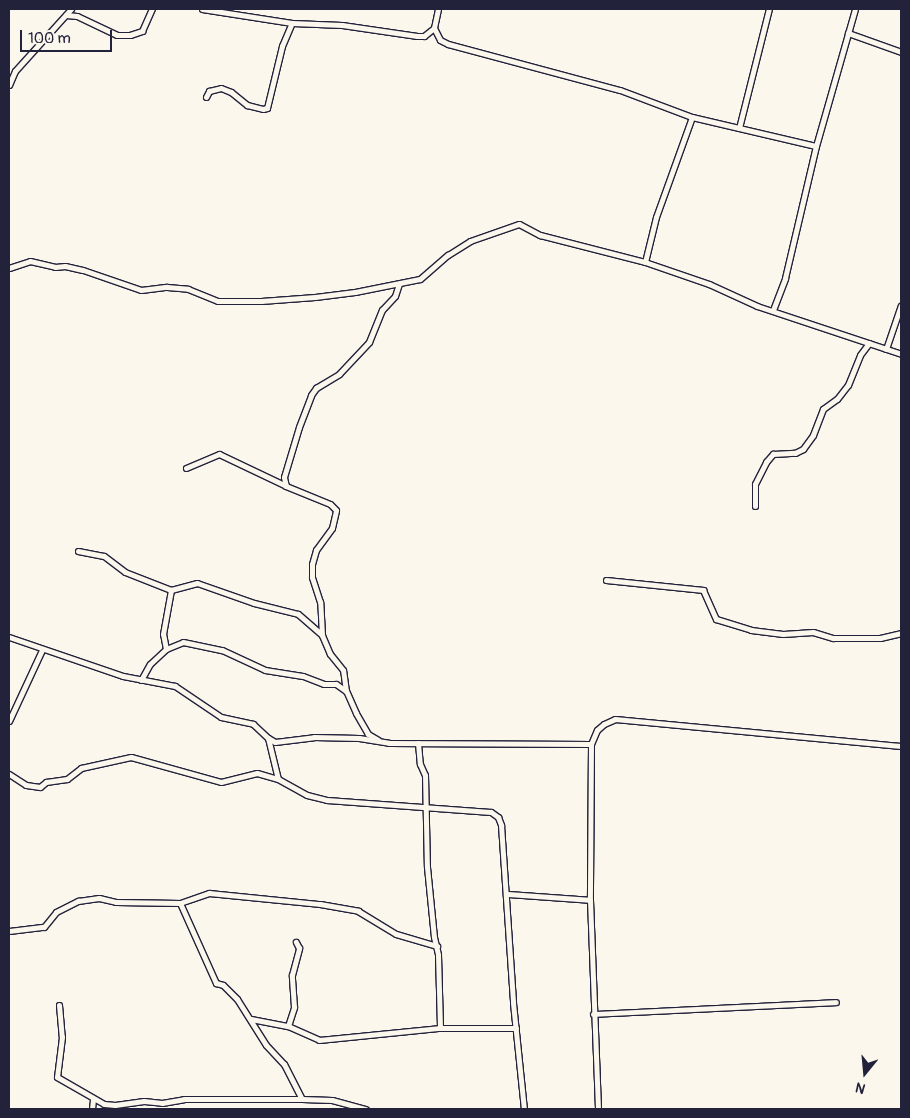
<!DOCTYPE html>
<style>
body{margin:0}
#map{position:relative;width:910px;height:1118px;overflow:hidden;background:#fbf7ec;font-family:Pangolin,sans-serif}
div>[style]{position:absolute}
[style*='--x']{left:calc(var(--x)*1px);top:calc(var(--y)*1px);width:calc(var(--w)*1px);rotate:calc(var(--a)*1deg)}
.roads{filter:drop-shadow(1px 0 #22223b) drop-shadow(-1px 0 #22223b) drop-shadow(0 1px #22223b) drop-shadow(0 -1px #22223b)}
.street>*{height:5px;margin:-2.5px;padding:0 2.5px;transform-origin:2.5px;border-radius:2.5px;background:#fbf7ec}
span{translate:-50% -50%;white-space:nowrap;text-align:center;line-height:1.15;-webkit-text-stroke:4.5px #fbf7ec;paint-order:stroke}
.frame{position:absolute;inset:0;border:10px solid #22223b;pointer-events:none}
.north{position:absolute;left:840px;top:1048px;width:50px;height:50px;-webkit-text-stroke:4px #fbf7ec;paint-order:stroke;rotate:197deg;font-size:14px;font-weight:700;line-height:20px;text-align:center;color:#22223b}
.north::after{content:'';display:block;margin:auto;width:18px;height:22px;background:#22223b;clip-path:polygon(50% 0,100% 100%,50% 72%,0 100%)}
.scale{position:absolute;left:20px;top:30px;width:92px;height:22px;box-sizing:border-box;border:2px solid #22223b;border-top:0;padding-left:6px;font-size:15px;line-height:18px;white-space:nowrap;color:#22223b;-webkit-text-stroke:4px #fbf7ec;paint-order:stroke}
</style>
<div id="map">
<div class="roads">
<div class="street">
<div style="--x:202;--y:9;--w:91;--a:8.8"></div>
<div style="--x:292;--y:23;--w:50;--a:2.3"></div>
<div style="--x:342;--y:25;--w:76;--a:8.3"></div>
<div style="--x:417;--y:36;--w:7;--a:0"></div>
<div style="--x:424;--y:36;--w:13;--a:-39"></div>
<div style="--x:438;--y:9;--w:19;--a:102"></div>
<div style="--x:434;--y:28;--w:13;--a:63"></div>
<div style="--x:440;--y:40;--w:9;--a:27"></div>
<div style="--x:448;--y:44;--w:178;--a:15"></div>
<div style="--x:620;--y:90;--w:77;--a:20.6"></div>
<div style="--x:692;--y:117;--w:106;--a:109.8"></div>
<div style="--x:656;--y:217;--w:46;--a:103.7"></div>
<div style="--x:66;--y:15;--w:11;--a:5"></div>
<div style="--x:77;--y:16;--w:44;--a:25.4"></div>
<div style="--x:117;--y:35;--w:13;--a:0"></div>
<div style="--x:130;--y:35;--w:13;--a:-18"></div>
<div style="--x:142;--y:31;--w:24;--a:-66"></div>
<div style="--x:848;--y:33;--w:56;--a:19.7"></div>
<div style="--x:9;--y:85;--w:15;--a:-67"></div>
<div style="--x:15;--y:71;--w:84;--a:-47.9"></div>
<div style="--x:206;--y:97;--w:7;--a:-63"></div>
<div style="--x:209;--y:91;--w:12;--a:-14"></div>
<div style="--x:221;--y:88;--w:11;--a:22"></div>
<div style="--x:231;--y:92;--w:21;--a:39"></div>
<div style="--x:247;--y:105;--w:16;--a:14"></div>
<div style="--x:263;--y:109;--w:4;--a:-14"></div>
<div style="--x:267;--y:108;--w:64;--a:-76.4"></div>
<div style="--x:282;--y:46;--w:25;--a:-67"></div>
<div style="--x:692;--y:117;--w:127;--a:13.2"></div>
<div style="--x:739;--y:128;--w:123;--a:-75.9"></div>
<div style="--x:9;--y:268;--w:22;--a:-18"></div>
<div style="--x:30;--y:261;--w:26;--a:13"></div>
<div style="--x:55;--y:267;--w:10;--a:-6"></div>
<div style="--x:65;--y:266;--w:18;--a:13"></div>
<div style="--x:83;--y:270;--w:61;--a:19"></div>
<div style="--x:141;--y:290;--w:26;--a:-7"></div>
<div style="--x:167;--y:287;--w:21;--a:5"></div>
<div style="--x:188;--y:289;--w:32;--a:22"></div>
<div style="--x:218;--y:301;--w:43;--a:0"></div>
<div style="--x:261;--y:301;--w:54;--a:-4.2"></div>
<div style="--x:315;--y:297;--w:40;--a:-7.1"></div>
<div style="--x:355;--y:292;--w:66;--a:-11.3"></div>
<div style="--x:420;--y:279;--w:37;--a:-41"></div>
<div style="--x:448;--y:255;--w:26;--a:-32"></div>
<div style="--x:470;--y:241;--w:52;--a:-19.1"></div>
<div style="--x:519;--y:224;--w:24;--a:28"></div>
<div style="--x:540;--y:235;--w:108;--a:14.4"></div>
<div style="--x:645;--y:262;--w:68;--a:19"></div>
<div style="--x:709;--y:284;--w:53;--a:24.6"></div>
<div style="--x:757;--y:306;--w:152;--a:18.4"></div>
<div style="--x:773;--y:310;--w:34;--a:-69"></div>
<div style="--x:785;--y:278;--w:136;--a:-76.8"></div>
<div style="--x:816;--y:146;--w:142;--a:-74.1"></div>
<div style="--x:886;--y:349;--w:46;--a:-71.2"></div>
<div style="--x:186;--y:468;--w:36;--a:-23"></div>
<div style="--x:219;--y:454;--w:74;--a:25.5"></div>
<div style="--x:755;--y:506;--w:22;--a:-90"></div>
<div style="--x:755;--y:484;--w:25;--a:-63"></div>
<div style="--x:766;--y:462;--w:11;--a:-49"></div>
<div style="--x:773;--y:454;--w:22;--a:-3"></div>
<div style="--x:795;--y:453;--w:9;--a:-27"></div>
<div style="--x:803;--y:449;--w:17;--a:-54"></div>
<div style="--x:813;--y:435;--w:28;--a:-69"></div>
<div style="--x:823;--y:409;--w:17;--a:-36"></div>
<div style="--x:837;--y:399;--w:18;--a:-52"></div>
<div style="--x:848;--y:385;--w:32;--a:-68"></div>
<div style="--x:860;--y:355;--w:15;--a:-53"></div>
<div style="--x:78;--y:551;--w:26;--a:11"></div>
<div style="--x:104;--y:556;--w:26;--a:37"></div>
<div style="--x:125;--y:572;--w:49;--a:21.4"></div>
<div style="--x:171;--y:590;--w:27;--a:-15"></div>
<div style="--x:197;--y:583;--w:60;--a:19.3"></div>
<div style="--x:254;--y:603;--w:45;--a:14"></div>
<div style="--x:298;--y:614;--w:32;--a:41"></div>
<div style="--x:606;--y:580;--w:98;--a:5.9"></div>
<div style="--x:703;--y:590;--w:32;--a:66"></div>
<div style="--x:716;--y:619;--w:37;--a:17"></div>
<div style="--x:751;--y:630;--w:32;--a:7"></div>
<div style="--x:783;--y:634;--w:30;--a:-4"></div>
<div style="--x:813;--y:632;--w:21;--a:17"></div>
<div style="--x:833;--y:638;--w:47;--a:0"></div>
<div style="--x:880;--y:638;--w:22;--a:-13"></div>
<div style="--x:9;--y:637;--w:120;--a:18.9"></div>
<div style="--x:123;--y:676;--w:53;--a:10.9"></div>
<div style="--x:175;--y:686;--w:55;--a:34"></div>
<div style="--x:221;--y:717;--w:33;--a:12"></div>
<div style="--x:253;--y:724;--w:21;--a:43"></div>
<div style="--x:268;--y:738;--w:8;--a:30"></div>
<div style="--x:275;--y:742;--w:39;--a:-7"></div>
<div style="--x:314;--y:737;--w:45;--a:1.3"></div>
<div style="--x:359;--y:738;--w:30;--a:9"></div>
<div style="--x:389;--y:743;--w:202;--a:0.3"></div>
<div style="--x:591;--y:744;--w:15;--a:-67"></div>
<div style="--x:597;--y:730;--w:9;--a:-41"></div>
<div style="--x:604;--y:724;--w:12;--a:-24"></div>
<div style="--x:615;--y:719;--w:287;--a:5.4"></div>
<div style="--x:166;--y:649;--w:15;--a:-101"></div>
<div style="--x:163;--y:634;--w:45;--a:-79.7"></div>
<div style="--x:141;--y:680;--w:18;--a:-61"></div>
<div style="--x:150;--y:664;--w:22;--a:-43"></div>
<div style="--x:166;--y:649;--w:18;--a:-22"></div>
<div style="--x:183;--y:642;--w:40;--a:12"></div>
<div style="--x:222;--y:650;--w:47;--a:24.9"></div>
<div style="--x:265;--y:670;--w:38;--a:9"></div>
<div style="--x:303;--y:676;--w:22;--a:21"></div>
<div style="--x:324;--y:684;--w:12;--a:0"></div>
<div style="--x:336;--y:684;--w:12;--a:35"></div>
<div style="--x:9;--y:721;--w:78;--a:-65.1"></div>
<div style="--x:268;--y:738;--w:42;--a:76.3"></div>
<div style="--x:278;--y:779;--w:33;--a:29"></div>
<div style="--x:307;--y:795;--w:21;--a:14"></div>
<div style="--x:327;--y:800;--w:164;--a:4.2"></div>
<div style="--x:491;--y:812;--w:9;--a:36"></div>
<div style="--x:498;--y:817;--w:9;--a:69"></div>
<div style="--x:501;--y:825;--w:178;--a:86.1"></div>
<div style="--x:513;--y:1003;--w:107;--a:84.1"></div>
<div style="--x:378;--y:740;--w:12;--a:-149"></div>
<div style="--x:368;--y:734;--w:24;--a:-120"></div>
<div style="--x:356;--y:713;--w:24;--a:-114"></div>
<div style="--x:346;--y:691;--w:21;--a:-98"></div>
<div style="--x:343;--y:670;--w:21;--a:-129"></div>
<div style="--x:330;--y:654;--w:21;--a:-113"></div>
<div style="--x:322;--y:635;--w:33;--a:-93"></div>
<div style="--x:320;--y:602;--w:26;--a:-108"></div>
<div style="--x:312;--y:577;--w:13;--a:-90"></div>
<div style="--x:312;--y:564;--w:15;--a:-74"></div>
<div style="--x:316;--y:550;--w:27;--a:-54"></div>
<div style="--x:332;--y:528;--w:18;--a:-77"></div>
<div style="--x:336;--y:510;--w:8;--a:-135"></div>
<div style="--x:330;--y:504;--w:48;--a:-157.8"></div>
<div style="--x:286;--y:486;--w:9;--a:-103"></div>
<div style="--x:284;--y:477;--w:52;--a:-73.3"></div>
<div style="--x:299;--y:427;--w:34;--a:-69"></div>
<div style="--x:311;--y:395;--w:9;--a:-54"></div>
<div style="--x:316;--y:388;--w:27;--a:-31"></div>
<div style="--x:339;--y:374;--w:44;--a:-46.8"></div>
<div style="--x:369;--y:342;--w:35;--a:-68"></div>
<div style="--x:382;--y:310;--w:19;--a:-47"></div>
<div style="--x:395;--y:296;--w:13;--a:-72"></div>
<div style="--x:418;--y:743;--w:21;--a:85"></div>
<div style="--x:420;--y:764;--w:12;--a:66"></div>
<div style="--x:425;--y:775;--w:92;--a:88.8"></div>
<div style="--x:427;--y:867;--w:70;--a:84.3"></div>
<div style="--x:434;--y:937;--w:18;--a:77"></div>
<div style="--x:438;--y:955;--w:73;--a:88.4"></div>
<div style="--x:591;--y:744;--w:156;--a:90.4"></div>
<div style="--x:590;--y:900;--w:209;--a:87.8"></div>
<div style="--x:9;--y:774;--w:20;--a:33"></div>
<div style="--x:26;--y:785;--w:14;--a:8"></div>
<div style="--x:40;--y:787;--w:8;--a:-40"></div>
<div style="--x:46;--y:782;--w:21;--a:-8"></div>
<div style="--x:67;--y:779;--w:18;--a:-38"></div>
<div style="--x:81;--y:768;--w:51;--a:-12.4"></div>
<div style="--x:131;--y:757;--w:93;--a:15.5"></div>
<div style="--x:221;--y:782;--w:37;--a:-14"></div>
<div style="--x:257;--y:773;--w:22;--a:16"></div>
<div style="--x:507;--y:894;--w:83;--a:4.1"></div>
<div style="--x:180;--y:903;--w:88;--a:65.8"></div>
<div style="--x:216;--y:983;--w:7;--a:16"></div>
<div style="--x:223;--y:985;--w:20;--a:45"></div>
<div style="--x:237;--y:999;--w:54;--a:57.8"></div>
<div style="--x:266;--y:1045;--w:26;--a:47"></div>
<div style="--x:284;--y:1064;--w:39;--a:63"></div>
<div style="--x:9;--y:931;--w:35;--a:-7"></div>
<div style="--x:44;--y:927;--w:19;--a:-51"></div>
<div style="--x:56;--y:912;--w:25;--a:-27"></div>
<div style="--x:78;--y:901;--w:21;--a:-8"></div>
<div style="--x:99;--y:898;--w:17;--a:13"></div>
<div style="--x:116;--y:902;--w:64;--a:0.9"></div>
<div style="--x:180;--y:903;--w:31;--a:-19"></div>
<div style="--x:209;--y:893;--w:112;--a:5.7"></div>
<div style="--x:320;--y:904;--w:39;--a:10"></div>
<div style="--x:358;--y:911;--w:44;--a:31.2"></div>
<div style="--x:396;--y:934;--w:43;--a:16.3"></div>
<div style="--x:59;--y:1005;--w:32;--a:85"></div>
<div style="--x:62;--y:1037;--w:40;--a:97.1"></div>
<div style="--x:57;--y:1077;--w:54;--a:29.9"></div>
<div style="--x:104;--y:1104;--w:11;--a:5"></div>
<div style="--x:115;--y:1105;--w:29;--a:-8"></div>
<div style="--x:144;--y:1101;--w:18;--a:6"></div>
<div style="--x:162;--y:1103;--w:22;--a:-10"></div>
<div style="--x:184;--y:1099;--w:118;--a:0"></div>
<div style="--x:302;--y:1099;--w:30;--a:2"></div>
<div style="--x:332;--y:1100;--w:35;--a:15"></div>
<div style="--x:593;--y:1014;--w:243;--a:-2.8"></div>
<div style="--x:251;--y:1019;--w:38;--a:11"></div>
<div style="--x:288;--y:1026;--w:34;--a:24"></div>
<div style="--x:319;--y:1040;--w:122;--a:-5.7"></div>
<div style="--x:440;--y:1028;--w:76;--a:0"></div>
<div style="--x:288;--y:1026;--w:20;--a:-72"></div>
<div style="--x:294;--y:1007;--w:32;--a:-94"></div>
<div style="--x:292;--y:975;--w:28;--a:-75"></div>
<div style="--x:299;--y:948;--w:7;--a:-117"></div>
<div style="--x:92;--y:1109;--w:9;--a:-84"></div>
</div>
</div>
<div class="frame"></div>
<div class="north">N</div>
<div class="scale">100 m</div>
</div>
